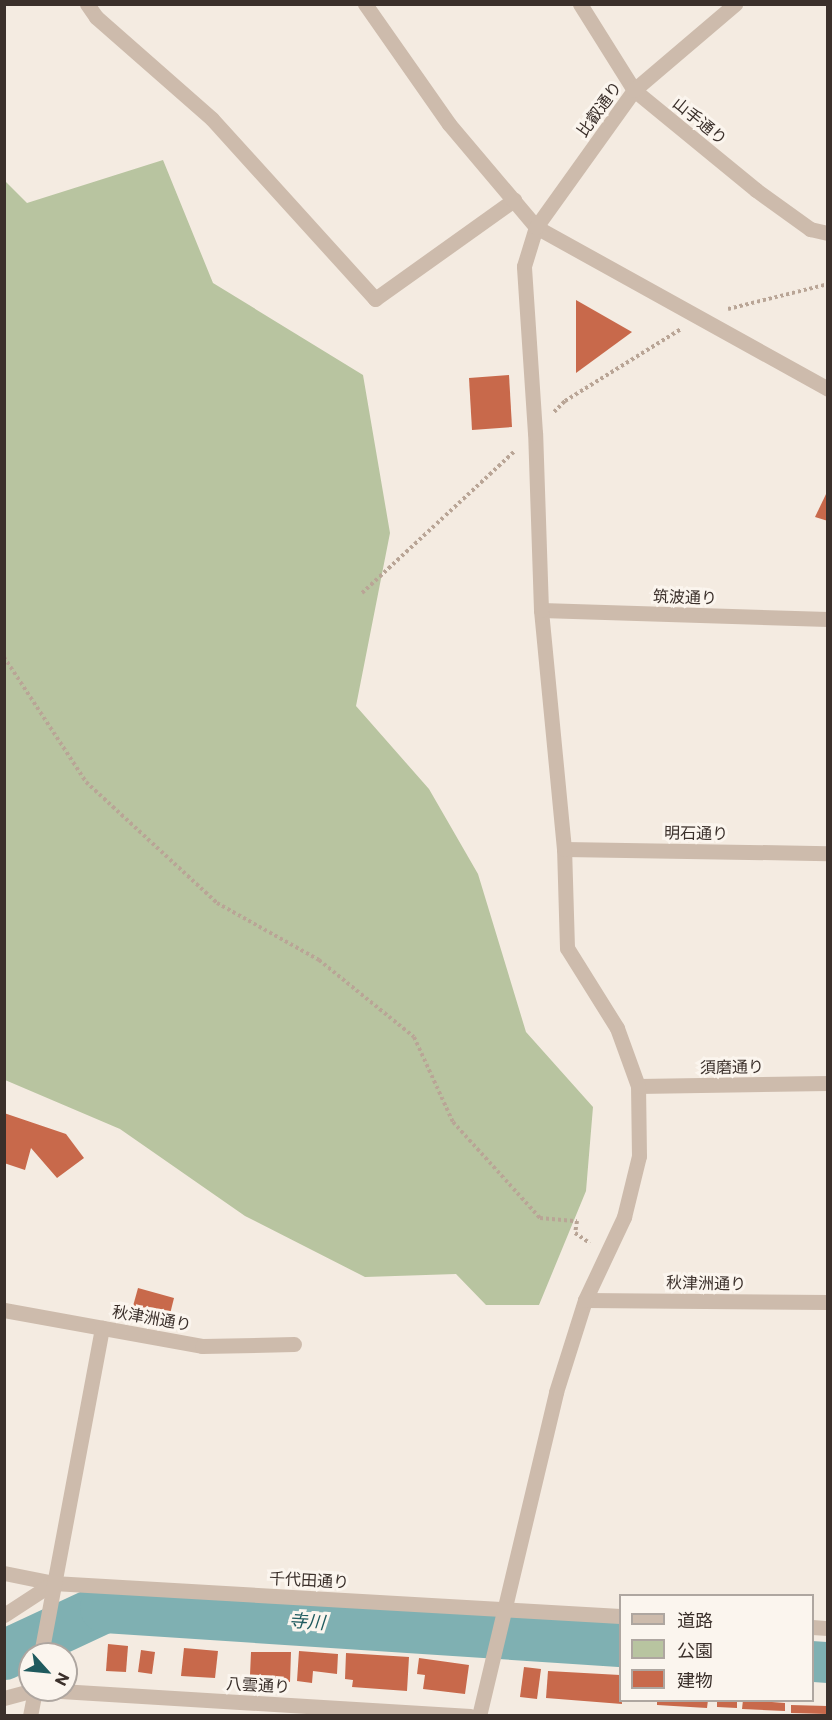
<!DOCTYPE html>
<meta charset="utf-8">
<style>
body{margin:0}
#map{position:relative;width:832px;height:1720px;overflow:hidden;background:#f4ebe1;font-family:Commissioner,"Noto Sans JP",sans-serif}
div>[style]{position:absolute}
[style*='--x']{left:calc(var(--x)*1px);top:calc(var(--y)*1px);width:calc(var(--w)*1px);rotate:calc(var(--a)*1deg)}
.green>*{inset:0;background:#b8c4a0}
.water>*{inset:0;background:#7fb0b2}
.river>*{height:50px;margin:-25px;padding:0 25px;transform-origin:25px;border-radius:25px;background:#7fb0b2}
.building>*{inset:0;background:#c8694b}
.path>*{height:4px;margin-top:-2px;transform-origin:0;background:repeating-linear-gradient(90deg,#b9a596 0 3px,transparent 0 6px)}
.minor>*{height:15px;margin:-7.5px;padding:0 7.5px;transform-origin:7.5px;border-radius:7.5px;background:#cdbbac}
span{translate:-50% -50%;white-space:nowrap;text-align:center;line-height:1.15;-webkit-text-stroke:6px #fbf5ee;paint-order:stroke}
.street-label{font-size:16px;color:#3b302b}
.water-label{font-size:18px;color:#1f5a5e;font-style:italic}
.frame{position:absolute;inset:0;border:6px solid #3b302b;pointer-events:none}
.legend{position:absolute;left:619px;top:1594px;width:195px;height:108px;box-sizing:border-box;background:#fbf5ee;border:2px solid #aea6a0;margin:0;padding:8px 10px;list-style:none;font-size:18px;color:#3b302b}
.legend li{display:flex;align-items:center;gap:12px;height:30px}
.legend b{width:30px;border:2px solid #aea6a0}
.north{position:absolute;left:18px;top:1642px;width:60px;height:60px;box-sizing:border-box;background:#fbf5ee;border:2px solid #aea6a0;border-radius:50%;rotate:117deg;font-size:16px;font-weight:700;line-height:24px;text-align:center;color:#3b302b}
.north::after{content:'';display:block;margin:auto;width:21px;height:27px;background:#1f5a5e;clip-path:polygon(50% 0,100% 100%,50% 72%,0 100%)}
</style>
<div id="map">
<div class="green">
<div style="clip-path:polygon(163px 160px,213px 283px,363px 375px,390px 533px,356px 706px,429px 789px,478px 874px,526px 1032px,593px 1107px,586px 1191px,539px 1305px,486px 1305px,456px 1274px,365px 1277px,245px 1216px,120px 1129px,5px 1080px,5px 181px,27px 203px)"></div>
</div>
<div class="water">
<div style="clip-path:polygon(522px 1622px,620px 1628px,620px 1663px,516px 1653px)"></div>
<div style="clip-path:polygon(812px 1641px,827px 1642px,827px 1683px,813px 1682px)"></div>
</div>
<div class="river">
<div style="--x:4;--y:1655;--w:111;--a:-25"></div>
<div style="--x:105;--y:1608;--w:516;--a:3.78"></div>
</div>
<div class="building">
<div style="clip-path:polygon(576px 300px,632px 332px,576px 373px)"></div>
<div style="clip-path:polygon(509px 375px,512px 427px,472px 430px,469px 378px)"></div>
<div style="clip-path:polygon(828px 490px,828px 521px,815px 517px)"></div>
<div style="clip-path:polygon(4px 1113px,66px 1134px,84px 1158px,57px 1178px,31px 1148px,25px 1170px,4px 1163px)"></div>
<div style="clip-path:polygon(138px 1288px,174px 1298px,167px 1326px,130px 1317px)"></div>
<div style="clip-path:polygon(108px 1644px,128px 1646px,126px 1672px,106px 1671px)"></div>
<div style="clip-path:polygon(184px 1648px,218px 1651px,215px 1678px,181px 1676px)"></div>
<div style="clip-path:polygon(141px 1650px,155px 1652px,152px 1674px,138px 1672px)"></div>
<div style="clip-path:polygon(299px 1651px,338px 1654px,337px 1674px,313px 1671px,312px 1683px,297px 1681px)"></div>
<div style="clip-path:polygon(251px 1652px,291px 1652px,290px 1682px,274px 1682px,275px 1676px,250px 1675px)"></div>
<div style="clip-path:polygon(346px 1653px,409px 1657px,407px 1691px,352px 1687px,353px 1680px,345px 1679px)"></div>
<div style="clip-path:polygon(419px 1658px,469px 1665px,465px 1694px,423px 1689px,425px 1675px,417px 1674px)"></div>
<div style="clip-path:polygon(524px 1667px,541px 1669px,537px 1699px,520px 1697px)"></div>
<div style="clip-path:polygon(548px 1671px,620px 1675px,622px 1704px,546px 1698px)"></div>
<div style="clip-path:polygon(657px 1700px,708px 1700px,707px 1708px,657px 1705px)"></div>
<div style="clip-path:polygon(717px 1700px,737px 1700px,737px 1708px,717px 1707px)"></div>
<div style="clip-path:polygon(743px 1700px,785px 1703px,785px 1711px,742px 1709px)"></div>
<div style="clip-path:polygon(791px 1705px,827px 1706px,826px 1714px,791px 1713px)"></div>
</div>
<div class="path">
<div style="--x:728;--y:309;--w:103;--a:-14"></div>
<div style="--x:554;--y:412;--w:16;--a:-45"></div>
<div style="--x:565;--y:401;--w:137;--a:-31.8"></div>
<div style="--x:362;--y:593;--w:209;--a:-42.9"></div>
<div style="--x:4;--y:657;--w:149;--a:56.7"></div>
<div style="--x:86;--y:782;--w:178;--a:42.7"></div>
<div style="--x:217;--y:903;--w:117;--a:29.2"></div>
<div style="--x:319;--y:960;--w:122;--a:39"></div>
<div style="--x:414;--y:1037;--w:94;--a:65.4"></div>
<div style="--x:453;--y:1122;--w:130;--a:47.8"></div>
<div style="--x:540;--y:1218;--w:37;--a:5"></div>
<div style="--x:577;--y:1221;--w:12;--a:99"></div>
<div style="--x:575;--y:1233;--w:18;--a:34"></div>
</div>
<div class="minor">
<div style="--x:87;--y:4;--w:16;--a:55"></div>
<div style="--x:96;--y:17;--w:154;--a:41.3"></div>
<div style="--x:212;--y:119;--w:243;--a:47.8"></div>
<div style="--x:375;--y:299;--w:171;--a:-35.5"></div>
<div style="--x:365;--y:4;--w:146;--a:55"></div>
<div style="--x:449;--y:124;--w:135;--a:49.8"></div>
<div style="--x:536;--y:227;--w:334;--a:29"></div>
<div style="--x:580;--y:4;--w:102;--a:57.9"></div>
<div style="--x:634;--y:90;--w:158;--a:39.3"></div>
<div style="--x:756;--y:190;--w:67;--a:35.8"></div>
<div style="--x:810;--y:229;--w:18;--a:13"></div>
<div style="--x:541;--y:610;--w:287;--a:1.8"></div>
<div style="--x:564;--y:849;--w:264;--a:0.9"></div>
<div style="--x:638;--y:1086;--w:190;--a:-0.9"></div>
<div style="--x:585;--y:1300;--w:243;--a:0.5"></div>
<div style="--x:4;--y:1310;--w:201;--a:10.3"></div>
<div style="--x:202;--y:1346;--w:92;--a:-1.2"></div>
<div style="--x:4;--y:1573;--w:50;--a:11.5"></div>
<div style="--x:53;--y:1583;--w:568;--a:3.33"></div>
<div style="--x:4;--y:1615;--w:59;--a:-33.1"></div>
<div style="--x:812;--y:1627;--w:16;--a:4"></div>
<div style="--x:41;--y:1654;--w:332;--a:-79.4"></div>
<div style="--x:44;--y:1690;--w:427;--a:3.5"></div>
<div style="--x:4;--y:1698;--w:30;--a:-15"></div>
<div style="--x:30;--y:1716;--w:26;--a:-79"></div>
<div style="--x:479;--y:1716;--w:333;--a:-76.6"></div>
<div style="--x:556;--y:1392;--w:96;--a:-72.5"></div>
<div style="--x:585;--y:1300;--w:92;--a:-64.8"></div>
<div style="--x:624;--y:1217;--w:63;--a:-76.2"></div>
<div style="--x:639;--y:1156;--w:70;--a:-90.8"></div>
<div style="--x:638;--y:1086;--w:62;--a:-109.9"></div>
<div style="--x:617;--y:1028;--w:94;--a:-122"></div>
<div style="--x:567;--y:948;--w:99;--a:-91.7"></div>
<div style="--x:564;--y:849;--w:240;--a:-95.5"></div>
<div style="--x:541;--y:610;--w:177;--a:-91.9"></div>
<div style="--x:535;--y:433;--w:167;--a:-93.8"></div>
<div style="--x:524;--y:266;--w:41;--a:-72.9"></div>
<div style="--x:536;--y:227;--w:168;--a:-54.4"></div>
<div style="--x:634;--y:90;--w:133;--a:-40.4"></div>
</div>
<div class="street-label">
<span style="left:599px;top:109px;rotate:-54deg">比叡通り</span>
<span style="left:700px;top:121px;rotate:39deg">山手通り</span>
<span style="left:685px;top:597px;rotate:2deg">筑波通り</span>
<span style="left:696px;top:833px;rotate:1deg">明石通り</span>
<span style="left:732px;top:1067px;rotate:-1deg">須磨通り</span>
<span style="left:706px;top:1283px;rotate:1deg">秋津洲通り</span>
<span style="left:152px;top:1318px;rotate:10deg">秋津洲通り</span>
<span style="left:309px;top:1580px;rotate:3deg">千代田通り</span>
<span style="left:258px;top:1685px;rotate:3deg">八雲通り</span>
</div>
<div class="water-label">
<span style="left:307px;top:1621px;rotate:4deg">寺川</span>
</div>
<div class="frame"></div>
<ul class="legend">
<li><b style="height:8px;background:#cdbbac"></b>道路</li>
<li><b style="height:16px;background:#b8c4a0"></b>公園</li>
<li><b style="height:16px;background:#c8694b"></b>建物</li>
</ul>
<div class="north">N</div>
</div>
